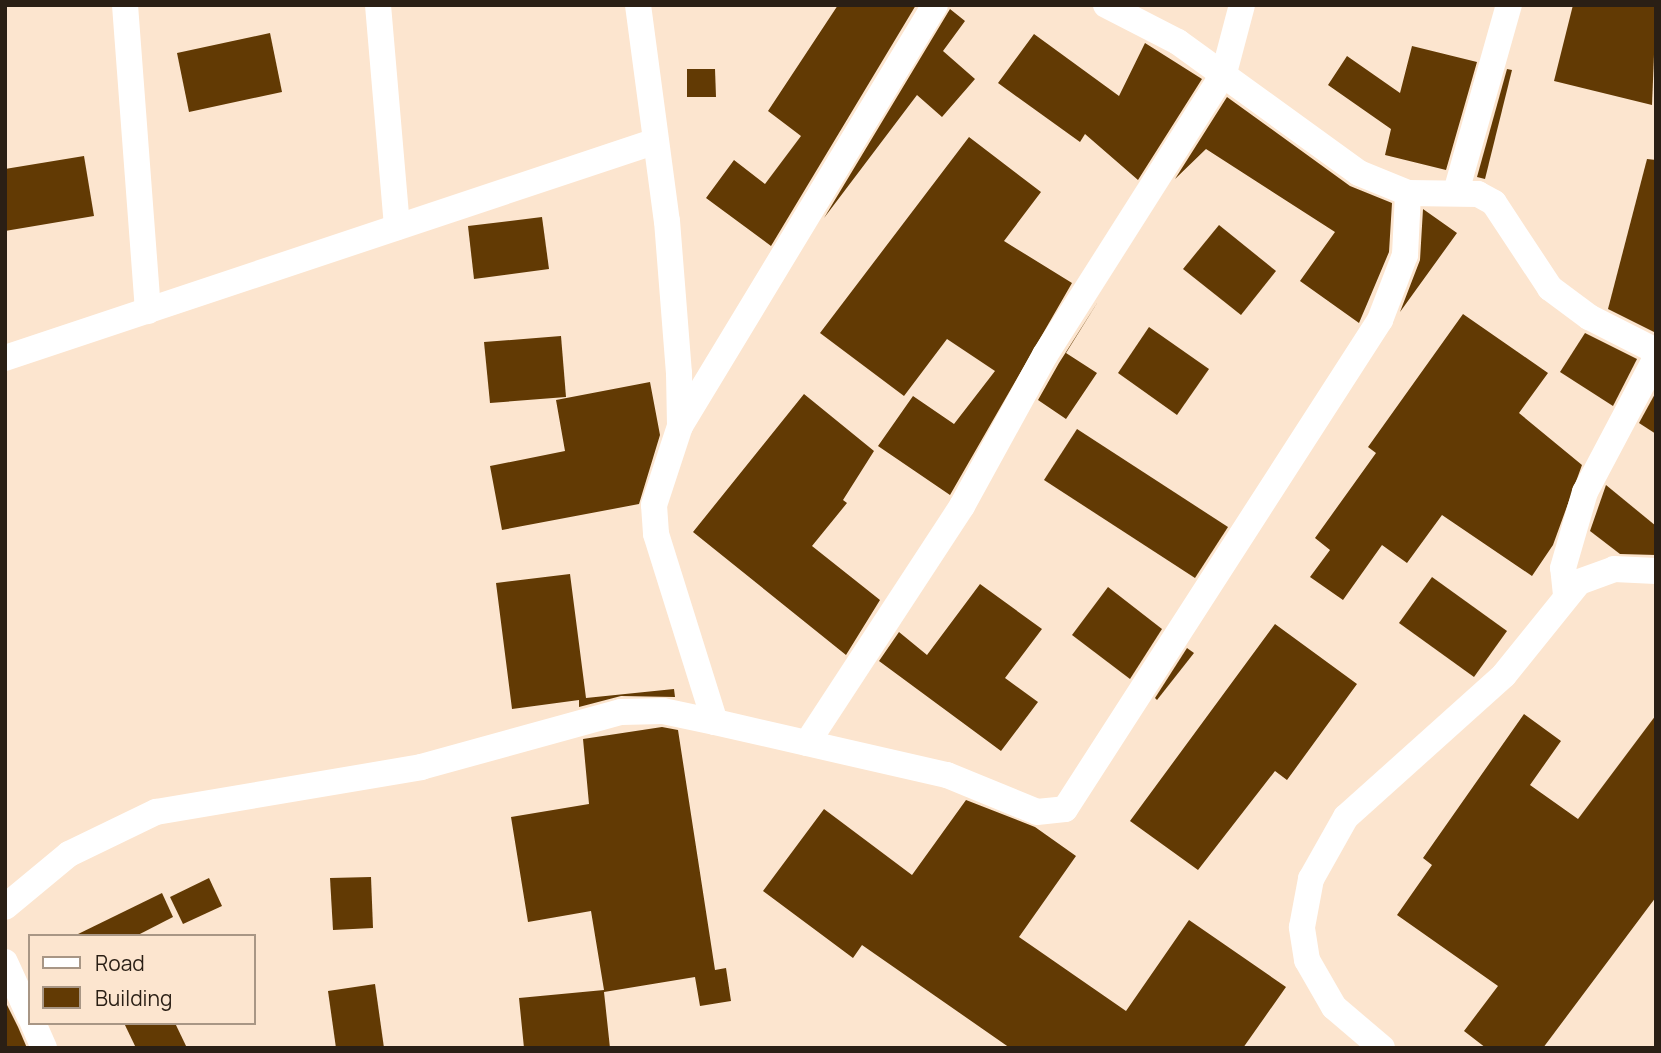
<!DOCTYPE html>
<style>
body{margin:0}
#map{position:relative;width:1661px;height:1053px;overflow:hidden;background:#fce5cf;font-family:Manrope,sans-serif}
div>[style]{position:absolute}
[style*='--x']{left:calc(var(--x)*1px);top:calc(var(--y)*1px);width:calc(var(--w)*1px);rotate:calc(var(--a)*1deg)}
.building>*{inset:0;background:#623a04}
.minor>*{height:26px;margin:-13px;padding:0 13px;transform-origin:13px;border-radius:13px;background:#fff}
span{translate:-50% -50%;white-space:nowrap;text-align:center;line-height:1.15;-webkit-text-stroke:7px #fce5cf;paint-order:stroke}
.frame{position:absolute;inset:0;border:7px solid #2a1f15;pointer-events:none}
.legend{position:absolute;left:28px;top:934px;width:228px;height:91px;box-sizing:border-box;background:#fce5cf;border:2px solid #a89685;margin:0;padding:9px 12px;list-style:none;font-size:21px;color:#2a1f15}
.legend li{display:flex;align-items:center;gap:14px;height:35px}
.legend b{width:35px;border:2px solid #a89685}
</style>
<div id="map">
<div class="building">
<div style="clip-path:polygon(838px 5px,916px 5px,771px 246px,706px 198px,734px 160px,765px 184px,801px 136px,768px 111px)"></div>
<div style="clip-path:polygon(1573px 5px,1656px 5px,1652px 105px,1554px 81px)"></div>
<div style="clip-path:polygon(950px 9px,965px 21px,943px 51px,975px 79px,942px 117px,917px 95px,824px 218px)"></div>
<div style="clip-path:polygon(270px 33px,282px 92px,189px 112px,177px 53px)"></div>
<div style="clip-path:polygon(1034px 34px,1119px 96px,1145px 43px,1202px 79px,1138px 180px,1085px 134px,1080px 142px,998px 83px)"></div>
<div style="clip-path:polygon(1412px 46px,1477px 62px,1446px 170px,1385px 155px,1391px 129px,1328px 85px,1347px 56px,1400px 93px)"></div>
<div style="clip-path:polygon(687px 69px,715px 69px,716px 97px,687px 97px)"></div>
<div style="clip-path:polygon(1507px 69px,1512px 70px,1485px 179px,1477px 177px)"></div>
<div style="clip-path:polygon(1227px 97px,1350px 186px,1392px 203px,1389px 252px,1359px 323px,1300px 281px,1335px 232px,1206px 149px,1175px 179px)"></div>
<div style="clip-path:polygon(969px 137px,1041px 192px,1004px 241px,1072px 283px,950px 495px,878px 446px,913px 396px,954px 424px,995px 371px,947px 339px,904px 396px,820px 333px)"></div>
<div style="clip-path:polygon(84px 156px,94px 216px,5px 231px,5px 169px)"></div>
<div style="clip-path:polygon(1647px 159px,1656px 160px,1656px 333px,1608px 309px)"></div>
<div style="clip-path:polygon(1423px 209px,1457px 233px,1400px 312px,1420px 260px)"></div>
<div style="clip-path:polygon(542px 217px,549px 269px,474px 279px,468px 226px)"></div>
<div style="clip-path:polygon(1219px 225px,1276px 271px,1241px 315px,1183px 269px)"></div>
<div style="clip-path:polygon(1099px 300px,1066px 353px,1097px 373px,1066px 419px,1038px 400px,1059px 363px)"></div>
<div style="clip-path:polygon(1463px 314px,1548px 373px,1519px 413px,1582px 465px,1553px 545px,1532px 576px,1442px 515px,1407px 563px,1382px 545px,1343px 600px,1310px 577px,1330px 550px,1315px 538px,1376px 453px,1368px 447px)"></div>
<div style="clip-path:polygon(1149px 327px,1209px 369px,1177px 415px,1118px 373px)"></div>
<div style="clip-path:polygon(1585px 333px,1637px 359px,1613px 406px,1560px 372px)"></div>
<div style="clip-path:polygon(561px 336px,566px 397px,490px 403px,484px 342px)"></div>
<div style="clip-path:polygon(650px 382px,660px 435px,639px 504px,502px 530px,490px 466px,565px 451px,556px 400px)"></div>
<div style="clip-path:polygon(1656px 392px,1656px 434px,1639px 423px)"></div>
<div style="clip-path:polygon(804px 394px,874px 451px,843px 500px,847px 503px,812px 546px,880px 600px,846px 655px,693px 532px)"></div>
<div style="clip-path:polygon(1077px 429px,1228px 527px,1195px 578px,1044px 480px)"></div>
<div style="clip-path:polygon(1606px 485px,1656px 526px,1656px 555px,1620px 554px,1590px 531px)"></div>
<div style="clip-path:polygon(570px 574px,586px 698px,674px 689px,675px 697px,621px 696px,579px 707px,579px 700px,512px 709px,496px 583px)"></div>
<div style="clip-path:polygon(1432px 577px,1507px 631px,1474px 677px,1399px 623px)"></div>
<div style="clip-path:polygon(980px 584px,1042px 629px,1005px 678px,1038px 702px,1001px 751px,879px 661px,899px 632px,927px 655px)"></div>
<div style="clip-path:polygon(1108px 587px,1162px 629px,1130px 679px,1072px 635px)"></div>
<div style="clip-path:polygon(1275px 624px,1357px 684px,1287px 780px,1275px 771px,1198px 870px,1130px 821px)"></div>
<div style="clip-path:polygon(1187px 648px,1194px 653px,1157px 700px,1155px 698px)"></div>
<div style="clip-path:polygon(1524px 714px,1561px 741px,1530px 785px,1578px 819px,1656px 715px,1656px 897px,1543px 1048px,1486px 1048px,1464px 1031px,1498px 986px,1397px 915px,1432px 865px,1423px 858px)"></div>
<div style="clip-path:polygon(662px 727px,678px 730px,715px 970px,726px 968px,731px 1001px,700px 1006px,695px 977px,604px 992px,610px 1048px,524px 1048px,519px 998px,604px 990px,591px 911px,528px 922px,511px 817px,589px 804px,583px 739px)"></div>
<div style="clip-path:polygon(966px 800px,1035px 827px,1076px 856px,1019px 937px,1126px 1011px,1189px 920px,1286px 987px,1243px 1048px,1010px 1048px,862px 945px,853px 958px,763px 891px,824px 809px,912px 875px)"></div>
<div style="clip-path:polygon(371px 877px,373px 928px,333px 930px,330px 878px)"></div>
<div style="clip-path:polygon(209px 878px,222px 906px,183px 924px,170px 897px)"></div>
<div style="clip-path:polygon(162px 893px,173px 917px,136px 936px,74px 936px)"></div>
<div style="clip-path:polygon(375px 984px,384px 1048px,336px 1048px,328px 991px)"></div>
<div style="clip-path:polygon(5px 1001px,18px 1027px,27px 1048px,5px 1048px)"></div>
<div style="clip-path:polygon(124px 1023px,175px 1023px,187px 1048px,136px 1048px)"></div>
</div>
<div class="minor">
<div style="--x:125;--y:5;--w:307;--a:85.7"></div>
<div style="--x:378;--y:5;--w:223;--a:85.1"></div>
<div style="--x:638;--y:5;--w:218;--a:82.4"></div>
<div style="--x:667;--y:221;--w:152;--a:85.5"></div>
<div style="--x:679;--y:373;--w:53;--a:88.9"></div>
<div style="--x:680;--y:426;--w:83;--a:108.2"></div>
<div style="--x:654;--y:505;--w:29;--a:86"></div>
<div style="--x:656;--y:534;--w:197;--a:72.6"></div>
<div style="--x:1106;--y:5;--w:81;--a:27.2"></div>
<div style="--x:1178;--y:42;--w:223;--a:35.9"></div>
<div style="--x:1359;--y:173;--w:53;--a:22.2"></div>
<div style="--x:1408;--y:193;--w:70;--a:0.8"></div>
<div style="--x:1478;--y:194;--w:18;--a:29"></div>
<div style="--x:1494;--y:203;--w:102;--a:56.6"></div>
<div style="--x:1550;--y:288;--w:49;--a:36.6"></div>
<div style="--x:1589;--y:317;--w:75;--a:26.9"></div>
<div style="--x:1456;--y:192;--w:194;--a:-74.2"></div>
<div style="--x:5;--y:358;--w:683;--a:-18.43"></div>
<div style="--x:680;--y:426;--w:492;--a:-58.8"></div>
<div style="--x:1566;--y:595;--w:27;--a:-96"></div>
<div style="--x:1563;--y:568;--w:79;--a:-73.9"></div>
<div style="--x:1585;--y:492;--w:152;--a:-62.1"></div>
<div style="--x:807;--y:743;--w:283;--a:-56.8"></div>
<div style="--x:962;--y:506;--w:172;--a:-61.2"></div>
<div style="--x:1045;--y:355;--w:334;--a:-57.6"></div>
<div style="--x:1224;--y:73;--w:70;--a:-75.2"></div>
<div style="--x:5;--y:907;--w:83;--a:-39.6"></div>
<div style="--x:69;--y:854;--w:97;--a:-25.8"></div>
<div style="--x:156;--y:812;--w:269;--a:-9.6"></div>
<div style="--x:421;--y:767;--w:207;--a:-15.4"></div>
<div style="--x:621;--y:712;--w:42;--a:-1.4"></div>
<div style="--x:663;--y:711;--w:53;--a:11.9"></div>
<div style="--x:715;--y:722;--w:238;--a:12.9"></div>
<div style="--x:947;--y:775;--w:97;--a:22.3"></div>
<div style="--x:1037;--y:812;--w:28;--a:-6"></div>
<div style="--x:1065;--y:809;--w:582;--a:-57.21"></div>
<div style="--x:1380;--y:320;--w:70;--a:-69"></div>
<div style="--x:1405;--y:255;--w:62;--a:-87.2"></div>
<div style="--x:5;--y:962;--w:60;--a:65.6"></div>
<div style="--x:33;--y:1023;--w:27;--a:66"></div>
<div style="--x:1382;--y:1048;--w:63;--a:-139.5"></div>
<div style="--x:1334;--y:1007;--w:54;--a:-119.9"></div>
<div style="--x:1307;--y:960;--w:33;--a:-99"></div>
<div style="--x:1302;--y:927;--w:49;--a:-79.4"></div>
<div style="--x:1311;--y:879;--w:71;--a:-60.6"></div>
<div style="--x:1346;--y:817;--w:212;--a:-41.9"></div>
<div style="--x:1504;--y:675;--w:119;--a:-51.1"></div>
<div style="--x:1579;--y:582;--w:37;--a:-20"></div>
<div style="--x:1614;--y:569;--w:42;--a:2.7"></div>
</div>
<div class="frame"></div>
<ul class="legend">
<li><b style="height:9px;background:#fff"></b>Road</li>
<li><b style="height:19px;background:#623a04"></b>Building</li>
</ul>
</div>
